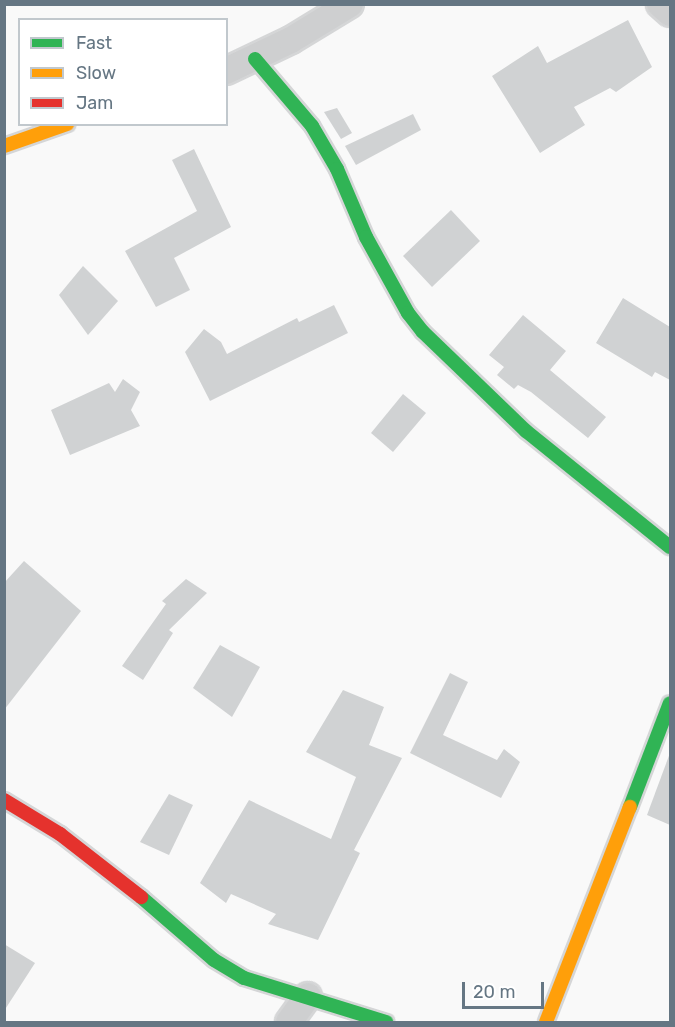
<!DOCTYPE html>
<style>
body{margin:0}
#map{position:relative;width:675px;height:1027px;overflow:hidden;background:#f9f9f9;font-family:Rubik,sans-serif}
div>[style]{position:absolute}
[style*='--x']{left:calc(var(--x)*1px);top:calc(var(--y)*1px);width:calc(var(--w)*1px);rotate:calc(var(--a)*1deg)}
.building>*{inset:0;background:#d0d2d3}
.roads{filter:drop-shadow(2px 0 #d5d6d7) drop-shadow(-2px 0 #d5d6d7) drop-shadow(0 2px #d5d6d7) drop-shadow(0 -2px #d5d6d7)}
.street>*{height:26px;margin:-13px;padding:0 13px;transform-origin:13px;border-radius:13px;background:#cecfd0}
.fast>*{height:14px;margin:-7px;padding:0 7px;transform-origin:7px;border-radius:7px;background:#30b455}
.slow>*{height:14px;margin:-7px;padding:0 7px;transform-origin:7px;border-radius:7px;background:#ff9f0a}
.jam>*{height:14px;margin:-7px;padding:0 7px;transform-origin:7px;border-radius:7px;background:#e5322d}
span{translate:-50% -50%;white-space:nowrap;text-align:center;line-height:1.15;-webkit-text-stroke:6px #fff;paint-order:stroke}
.frame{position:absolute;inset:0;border:6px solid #657683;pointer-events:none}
.legend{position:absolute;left:18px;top:18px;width:210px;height:108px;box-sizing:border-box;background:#fff;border:2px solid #c1c8cd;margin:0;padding:8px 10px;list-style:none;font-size:18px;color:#657683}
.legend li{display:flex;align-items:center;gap:12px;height:30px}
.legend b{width:30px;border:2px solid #c1c8cd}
.scale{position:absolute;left:462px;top:982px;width:82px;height:27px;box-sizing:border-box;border:3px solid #657683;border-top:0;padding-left:8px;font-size:18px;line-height:21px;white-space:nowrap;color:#657683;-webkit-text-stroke:4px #fff;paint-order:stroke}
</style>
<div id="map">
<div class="building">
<div style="clip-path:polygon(628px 20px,652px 67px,616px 92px,610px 88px,574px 107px,585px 125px,540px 153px,492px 76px,538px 46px,547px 63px)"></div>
<div style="clip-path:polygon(337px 108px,352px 133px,341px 139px,324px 112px)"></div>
<div style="clip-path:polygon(413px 114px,421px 130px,356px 165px,345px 146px)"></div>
<div style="clip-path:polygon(194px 149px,231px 227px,174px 258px,190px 290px,156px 307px,125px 251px,197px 211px,172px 160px)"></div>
<div style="clip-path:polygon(451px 210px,480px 241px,432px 287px,403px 256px)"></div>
<div style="clip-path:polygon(83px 266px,118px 301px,88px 335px,59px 295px)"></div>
<div style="clip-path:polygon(623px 298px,670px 327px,670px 380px,655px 372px,652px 377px,596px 343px)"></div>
<div style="clip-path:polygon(334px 305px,348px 333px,210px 401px,185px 352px,204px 329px,221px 342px,227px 354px,297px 318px,299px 322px)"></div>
<div style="clip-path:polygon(523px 315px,566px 351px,550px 370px,606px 417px,588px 438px,531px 392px,518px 385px,514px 389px,497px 375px,504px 367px,489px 355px)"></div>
<div style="clip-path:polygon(123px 379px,140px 392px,131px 410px,140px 426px,70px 455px,51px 410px,109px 383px,115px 392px)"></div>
<div style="clip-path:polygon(403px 394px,426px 413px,393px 452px,371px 433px)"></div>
<div style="clip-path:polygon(24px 561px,81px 611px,4px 710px,4px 583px)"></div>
<div style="clip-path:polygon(186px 579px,207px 593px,169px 630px,173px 633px,143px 680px,122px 666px,166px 604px,162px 601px)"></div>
<div style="clip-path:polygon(220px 645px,260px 667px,232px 717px,193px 688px)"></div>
<div style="clip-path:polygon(450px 673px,468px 682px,443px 735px,497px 760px,504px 749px,520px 762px,501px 798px,410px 753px)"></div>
<div style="clip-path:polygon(343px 690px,384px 707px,369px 745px,402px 758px,354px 850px,360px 853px,318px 940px,268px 924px,276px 914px,231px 894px,226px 903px,200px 883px,249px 800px,331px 839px,356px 777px,306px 752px)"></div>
<div style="clip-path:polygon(670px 753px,670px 825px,647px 815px)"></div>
<div style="clip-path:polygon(169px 794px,193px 805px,169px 855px,140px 842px)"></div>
<div style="clip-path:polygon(4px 944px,35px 963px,4px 1011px)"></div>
</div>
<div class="roads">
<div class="street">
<div style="--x:660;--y:4;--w:13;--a:42"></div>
<div style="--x:226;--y:71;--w:72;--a:-25.5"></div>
<div style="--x:291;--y:40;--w:69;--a:-31.4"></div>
<div style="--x:289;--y:1022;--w:32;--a:-54"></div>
</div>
<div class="fast">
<div style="--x:255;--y:59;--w:88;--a:49.6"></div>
<div style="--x:312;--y:126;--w:50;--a:59.8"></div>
<div style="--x:337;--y:169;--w:74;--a:66.9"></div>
<div style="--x:366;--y:237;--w:87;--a:61.1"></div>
<div style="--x:408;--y:313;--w:24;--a:52"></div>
<div style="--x:423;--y:332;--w:143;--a:43.9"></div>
<div style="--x:526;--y:431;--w:185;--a:38.9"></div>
<div style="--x:630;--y:807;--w:111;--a:-69"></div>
<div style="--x:141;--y:897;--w:96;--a:40.8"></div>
<div style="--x:214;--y:960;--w:35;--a:31"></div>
<div style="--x:244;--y:978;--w:149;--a:17.2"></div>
</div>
<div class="slow">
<div style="--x:4;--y:146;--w:67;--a:-19.2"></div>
<div style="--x:546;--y:1022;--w:231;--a:-68.7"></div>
</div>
<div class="jam">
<div style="--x:4;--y:800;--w:66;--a:31.3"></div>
<div style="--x:60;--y:834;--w:103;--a:37.9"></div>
</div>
</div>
<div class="frame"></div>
<ul class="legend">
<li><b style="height:8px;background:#30b455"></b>Fast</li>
<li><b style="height:8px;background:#ff9f0a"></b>Slow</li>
<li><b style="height:8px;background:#e5322d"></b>Jam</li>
</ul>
<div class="scale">20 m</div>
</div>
